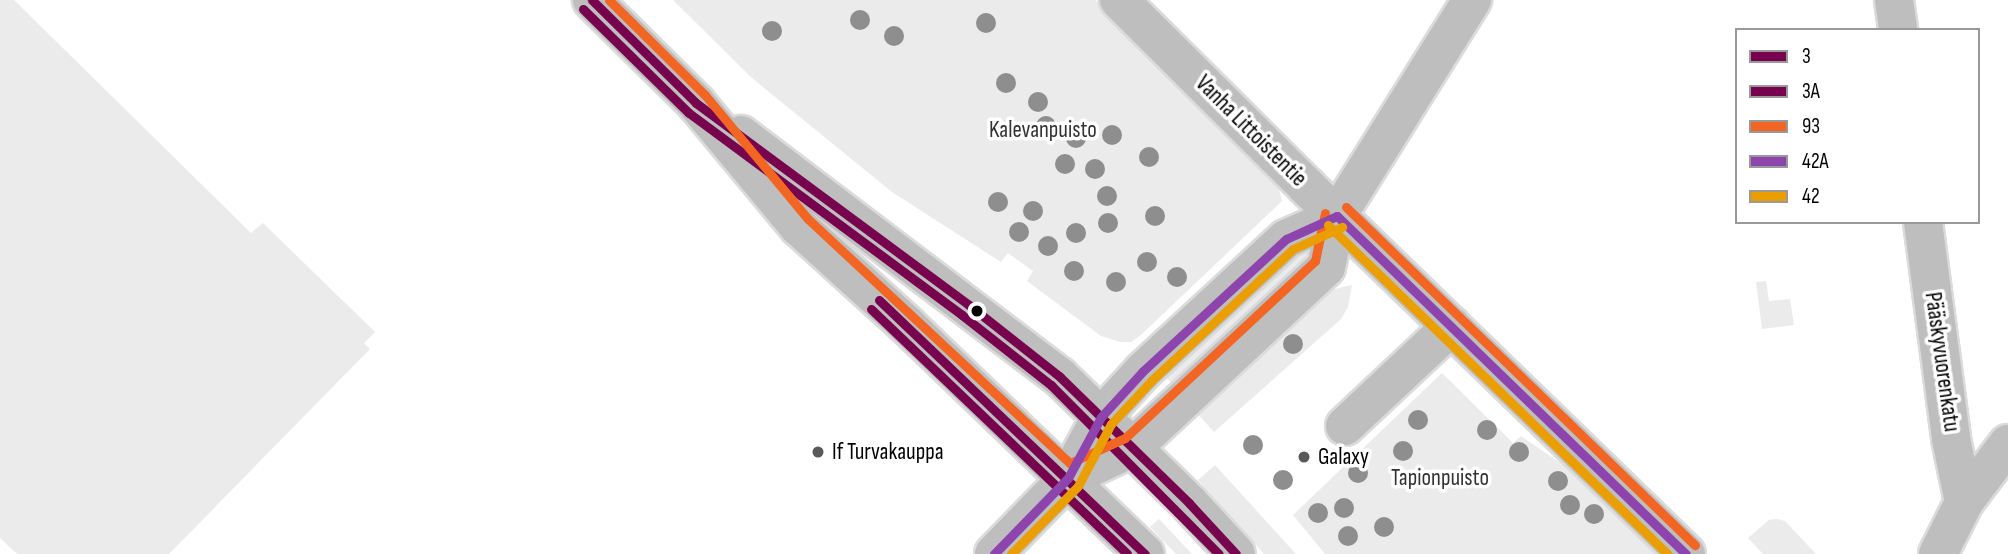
<!DOCTYPE html>
<meta charset="utf-8">
<style>
body{margin:0}
#map{position:relative;width:2008px;height:554px;overflow:hidden;background:#fff;font-family:"Sofia Sans Condensed",sans-serif}
div>[style]{position:absolute}
[style*='--x']{left:calc(var(--x)*1px);top:calc(var(--y)*1px);width:calc(var(--w)*1px);rotate:calc(var(--a)*1deg)}
.green>*{inset:0;background:#ebebeb}
.roads{filter:drop-shadow(2px 0 #dbdbdb) drop-shadow(-2px 0 #dbdbdb) drop-shadow(0 2px #dbdbdb) drop-shadow(0 -2px #dbdbdb)}
.minor>*{height:38px;margin:-19px;padding:0 19px;transform-origin:19px;border-radius:19px;background:#bebebe}
.major>*{height:38px;margin:-19px;padding:0 19px;transform-origin:19px;border-radius:19px;background:#bebebe}
.bus-1>*{height:9px;margin:-4.5px;padding:0 4.5px;transform-origin:4.5px;border-radius:4.5px;background:#77034e}
.bus-2>*{height:9px;margin:-4.5px;padding:0 4.5px;transform-origin:4.5px;border-radius:4.5px;background:#77034e}
.bus-3>*{height:9px;margin:-4.5px;padding:0 4.5px;transform-origin:4.5px;border-radius:4.5px;background:#f26522}
.bus-4>*{height:9px;margin:-4.5px;padding:0 4.5px;transform-origin:4.5px;border-radius:4.5px;background:#8e44ad}
.bus-5>*{height:9px;margin:-4.5px;padding:0 4.5px;transform-origin:4.5px;border-radius:4.5px;background:#eb9e00}
.trees>*{width:20px;height:20px;margin:-10px;border-radius:50%;background:#8e8e8e}
.dots>*{width:19px;height:19px;translate:-50% -50%;box-sizing:border-box;border:4px solid #fff;border-radius:50%}
span{translate:-50% -50%;white-space:nowrap;text-align:center;line-height:1.15;-webkit-text-stroke:7px #fff;paint-order:stroke}
.park-label{font-size:23px;color:#313131}
.street-label{font-size:23px;color:#000}
.poi-label{font-size:23px;color:#000}
.left{translate:0 -50%;text-align:left}
.legend{position:absolute;left:1735px;top:28px;width:245px;height:196px;box-sizing:border-box;background:#fff;border:2px solid #999;margin:0;padding:9px 12px;list-style:none;font-size:21px;color:#000}
.legend li{display:flex;align-items:center;gap:14px;height:35px}
.legend b{width:35px;border:2px solid #999}
</style>
<div id="map">
<div class="green">
<div style="clip-path:polygon(0 0,14px 0,251px 233px,263px 223px,375px 332px,364px 343px,370px 349px,169px 554px,17px 554px,0 538px)"></div>
<div style="clip-path:polygon(673px 0,1095px 0,1276px 177px,1282px 201px,1142px 334px,1131px 342px,1120px 342px,1101px 336px,1027px 281px,1033px 271px,1008px 253px,1001px 262px,892px 192px,752px 78px)"></div>
<div style="clip-path:polygon(1311px 251px,1318px 251px,1176px 387px,1166px 378px,1285px 264px)"></div>
<div style="clip-path:polygon(1766px 281px,1769px 301px,1790px 299px,1794px 325px,1762px 329px,1756px 282px)"></div>
<div style="clip-path:polygon(1352px 285px,1348px 307px,1341px 319px,1214px 432px,1196px 412px,1318px 293px)"></div>
<div style="clip-path:polygon(1442px 373px,1513px 443px,1521px 436px,1585px 480px,1661px 554px,1325px 554px,1293px 515px)"></div>
<div style="clip-path:polygon(1215px 465px,1296px 554px,1264px 554px,1198px 480px)"></div>
<div style="clip-path:polygon(1159px 519px,1192px 554px,1176px 554px,1150px 527px)"></div>
<div style="clip-path:polygon(1777px 519px,1785px 521px,1816px 554px,1763px 554px,1748px 538px,1769px 520px)"></div>
</div>
<div class="roads">
<div class="minor">
<div style="--x:1119;--y:0;--w:264;--a:44.8"></div>
<div style="--x:1306;--y:186;--w:529;--a:44.08"></div>
<div style="--x:1894;--y:0;--w:30;--a:82"></div>
<div style="--x:1923;--y:222;--w:219;--a:82.6"></div>
<div style="--x:1951;--y:439;--w:64;--a:78.3"></div>
<div style="--x:1345;--y:426;--w:146;--a:-43.1"></div>
<div style="--x:1068;--y:478;--w:71;--a:-25.1"></div>
<div style="--x:1132;--y:448;--w:265;--a:-43"></div>
<div style="--x:1326;--y:267;--w:52;--a:-77.8"></div>
<div style="--x:1337;--y:216;--w:255;--a:-58"></div>
<div style="--x:994;--y:554;--w:106;--a:-45.8"></div>
<div style="--x:1068;--y:478;--w:69;--a:-61.6"></div>
<div style="--x:1101;--y:417;--w:62;--a:-47.6"></div>
<div style="--x:1143;--y:371;--w:195;--a:-42.7"></div>
<div style="--x:1286;--y:239;--w:56;--a:-24.3"></div>
<div style="--x:1938;--y:554;--w:58;--a:-63.4"></div>
<div style="--x:1964;--y:502;--w:73;--a:-52.8"></div>
</div>
<div class="major">
<div style="--x:592;--y:0;--w:146;--a:44.7"></div>
<div style="--x:696;--y:103;--w:161;--a:50.3"></div>
<div style="--x:799;--y:227;--w:146;--a:42.2"></div>
<div style="--x:907;--y:325;--w:330;--a:43.9"></div>
<div style="--x:741;--y:135;--w:399;--a:37.2"></div>
<div style="--x:1059;--y:376;--w:182;--a:44.3"></div>
<div style="--x:1189;--y:503;--w:69;--a:47.3"></div>
</div>
</div>
<div class="bus-1">
<div style="--x:592;--y:0;--w:146;--a:44.7"></div>
<div style="--x:696;--y:103;--w:340;--a:36.5"></div>
<div style="--x:969;--y:305;--w:115;--a:38.3"></div>
<div style="--x:1059;--y:376;--w:182;--a:44.3"></div>
<div style="--x:1189;--y:503;--w:69;--a:47.3"></div>
<div style="--x:879;--y:300;--w:368;--a:43.7"></div>
</div>
<div class="bus-2">
<div style="--x:583;--y:9;--w:148;--a:44.5"></div>
<div style="--x:689;--y:113;--w:340;--a:36.5"></div>
<div style="--x:962;--y:315;--w:113;--a:38.2"></div>
<div style="--x:1051;--y:385;--w:238;--a:45.2"></div>
<div style="--x:871;--y:309;--w:354;--a:43.7"></div>
</div>
<div class="bus-3">
<div style="--x:609;--y:0;--w:135;--a:44.7"></div>
<div style="--x:705;--y:95;--w:161;--a:50.3"></div>
<div style="--x:808;--y:219;--w:358;--a:43"></div>
<div style="--x:1070;--y:463;--w:60;--a:-24.4"></div>
<div style="--x:1125;--y:438;--w:260;--a:-43"></div>
<div style="--x:1315;--y:261;--w:49;--a:-78.2"></div>
<div style="--x:1346;--y:207;--w:486;--a:44.1"></div>
</div>
<div class="bus-4">
<div style="--x:1337;--y:216;--w:486;--a:44.1"></div>
<div style="--x:994;--y:554;--w:106;--a:-45.8"></div>
<div style="--x:1068;--y:478;--w:69;--a:-61.6"></div>
<div style="--x:1101;--y:417;--w:62;--a:-47.6"></div>
<div style="--x:1143;--y:371;--w:195;--a:-42.7"></div>
<div style="--x:1286;--y:239;--w:56;--a:-24.3"></div>
</div>
<div class="bus-5">
<div style="--x:1328;--y:225;--w:473;--a:44.1"></div>
<div style="--x:1011;--y:554;--w:95;--a:-45.4"></div>
<div style="--x:1078;--y:486;--w:70;--a:-62"></div>
<div style="--x:1111;--y:424;--w:60;--a:-47"></div>
<div style="--x:1152;--y:380;--w:192;--a:-42.9"></div>
<div style="--x:1293;--y:249;--w:54;--a:-24.2"></div>
</div>
<div class="trees">
<div style="left:860px;top:20px"></div>
<div style="left:986px;top:23px"></div>
<div style="left:772px;top:31px"></div>
<div style="left:894px;top:36px"></div>
<div style="left:1006px;top:83px"></div>
<div style="left:1038px;top:102px"></div>
<div style="left:1046px;top:126px"></div>
<div style="left:1112px;top:135px"></div>
<div style="left:1076px;top:138px"></div>
<div style="left:1149px;top:157px"></div>
<div style="left:1065px;top:164px"></div>
<div style="left:1095px;top:169px"></div>
<div style="left:1107px;top:196px"></div>
<div style="left:998px;top:202px"></div>
<div style="left:1033px;top:211px"></div>
<div style="left:1155px;top:216px"></div>
<div style="left:1108px;top:223px"></div>
<div style="left:1019px;top:232px"></div>
<div style="left:1076px;top:233px"></div>
<div style="left:1048px;top:246px"></div>
<div style="left:1147px;top:262px"></div>
<div style="left:1074px;top:271px"></div>
<div style="left:1177px;top:277px"></div>
<div style="left:1116px;top:282px"></div>
<div style="left:1293px;top:344px"></div>
<div style="left:1418px;top:420px"></div>
<div style="left:1487px;top:430px"></div>
<div style="left:1253px;top:445px"></div>
<div style="left:1403px;top:451px"></div>
<div style="left:1519px;top:452px"></div>
<div style="left:1358px;top:473px"></div>
<div style="left:1283px;top:480px"></div>
<div style="left:1558px;top:481px"></div>
<div style="left:1570px;top:505px"></div>
<div style="left:1344px;top:508px"></div>
<div style="left:1318px;top:513px"></div>
<div style="left:1594px;top:514px"></div>
<div style="left:1384px;top:527px"></div>
<div style="left:1348px;top:536px"></div>
</div>
<div class="dots">
<div style="left:977px;top:311px;background:#000"></div>
<div style="left:818px;top:452px;background:#595959"></div>
<div style="left:1304px;top:457px;background:#595959"></div>
</div>
<div class="park-label">
<span style="left:1043px;top:130px">Kalevanpuisto</span>
<span style="left:1440px;top:478px">Tapionpuisto</span>
</div>
<div class="street-label">
<span style="left:1251px;top:131px;rotate:45deg">Vanha Littoistentie</span>
<span style="left:1942px;top:362px;rotate:82deg">Pääskyvuorenkatu</span>
</div>
<div class="poi-label">
<span class="left" style="left:832px;top:452px">If Turvakauppa</span>
<span class="left" style="left:1318px;top:457px">Galaxy</span>
</div>
<ul class="legend">
<li><b style="height:9px;background:#77034e"></b>3</li>
<li><b style="height:9px;background:#77034e"></b>3A</li>
<li><b style="height:9px;background:#f26522"></b>93</li>
<li><b style="height:9px;background:#8e44ad"></b>42A</li>
<li><b style="height:9px;background:#eb9e00"></b>42</li>
</ul>
</div>
